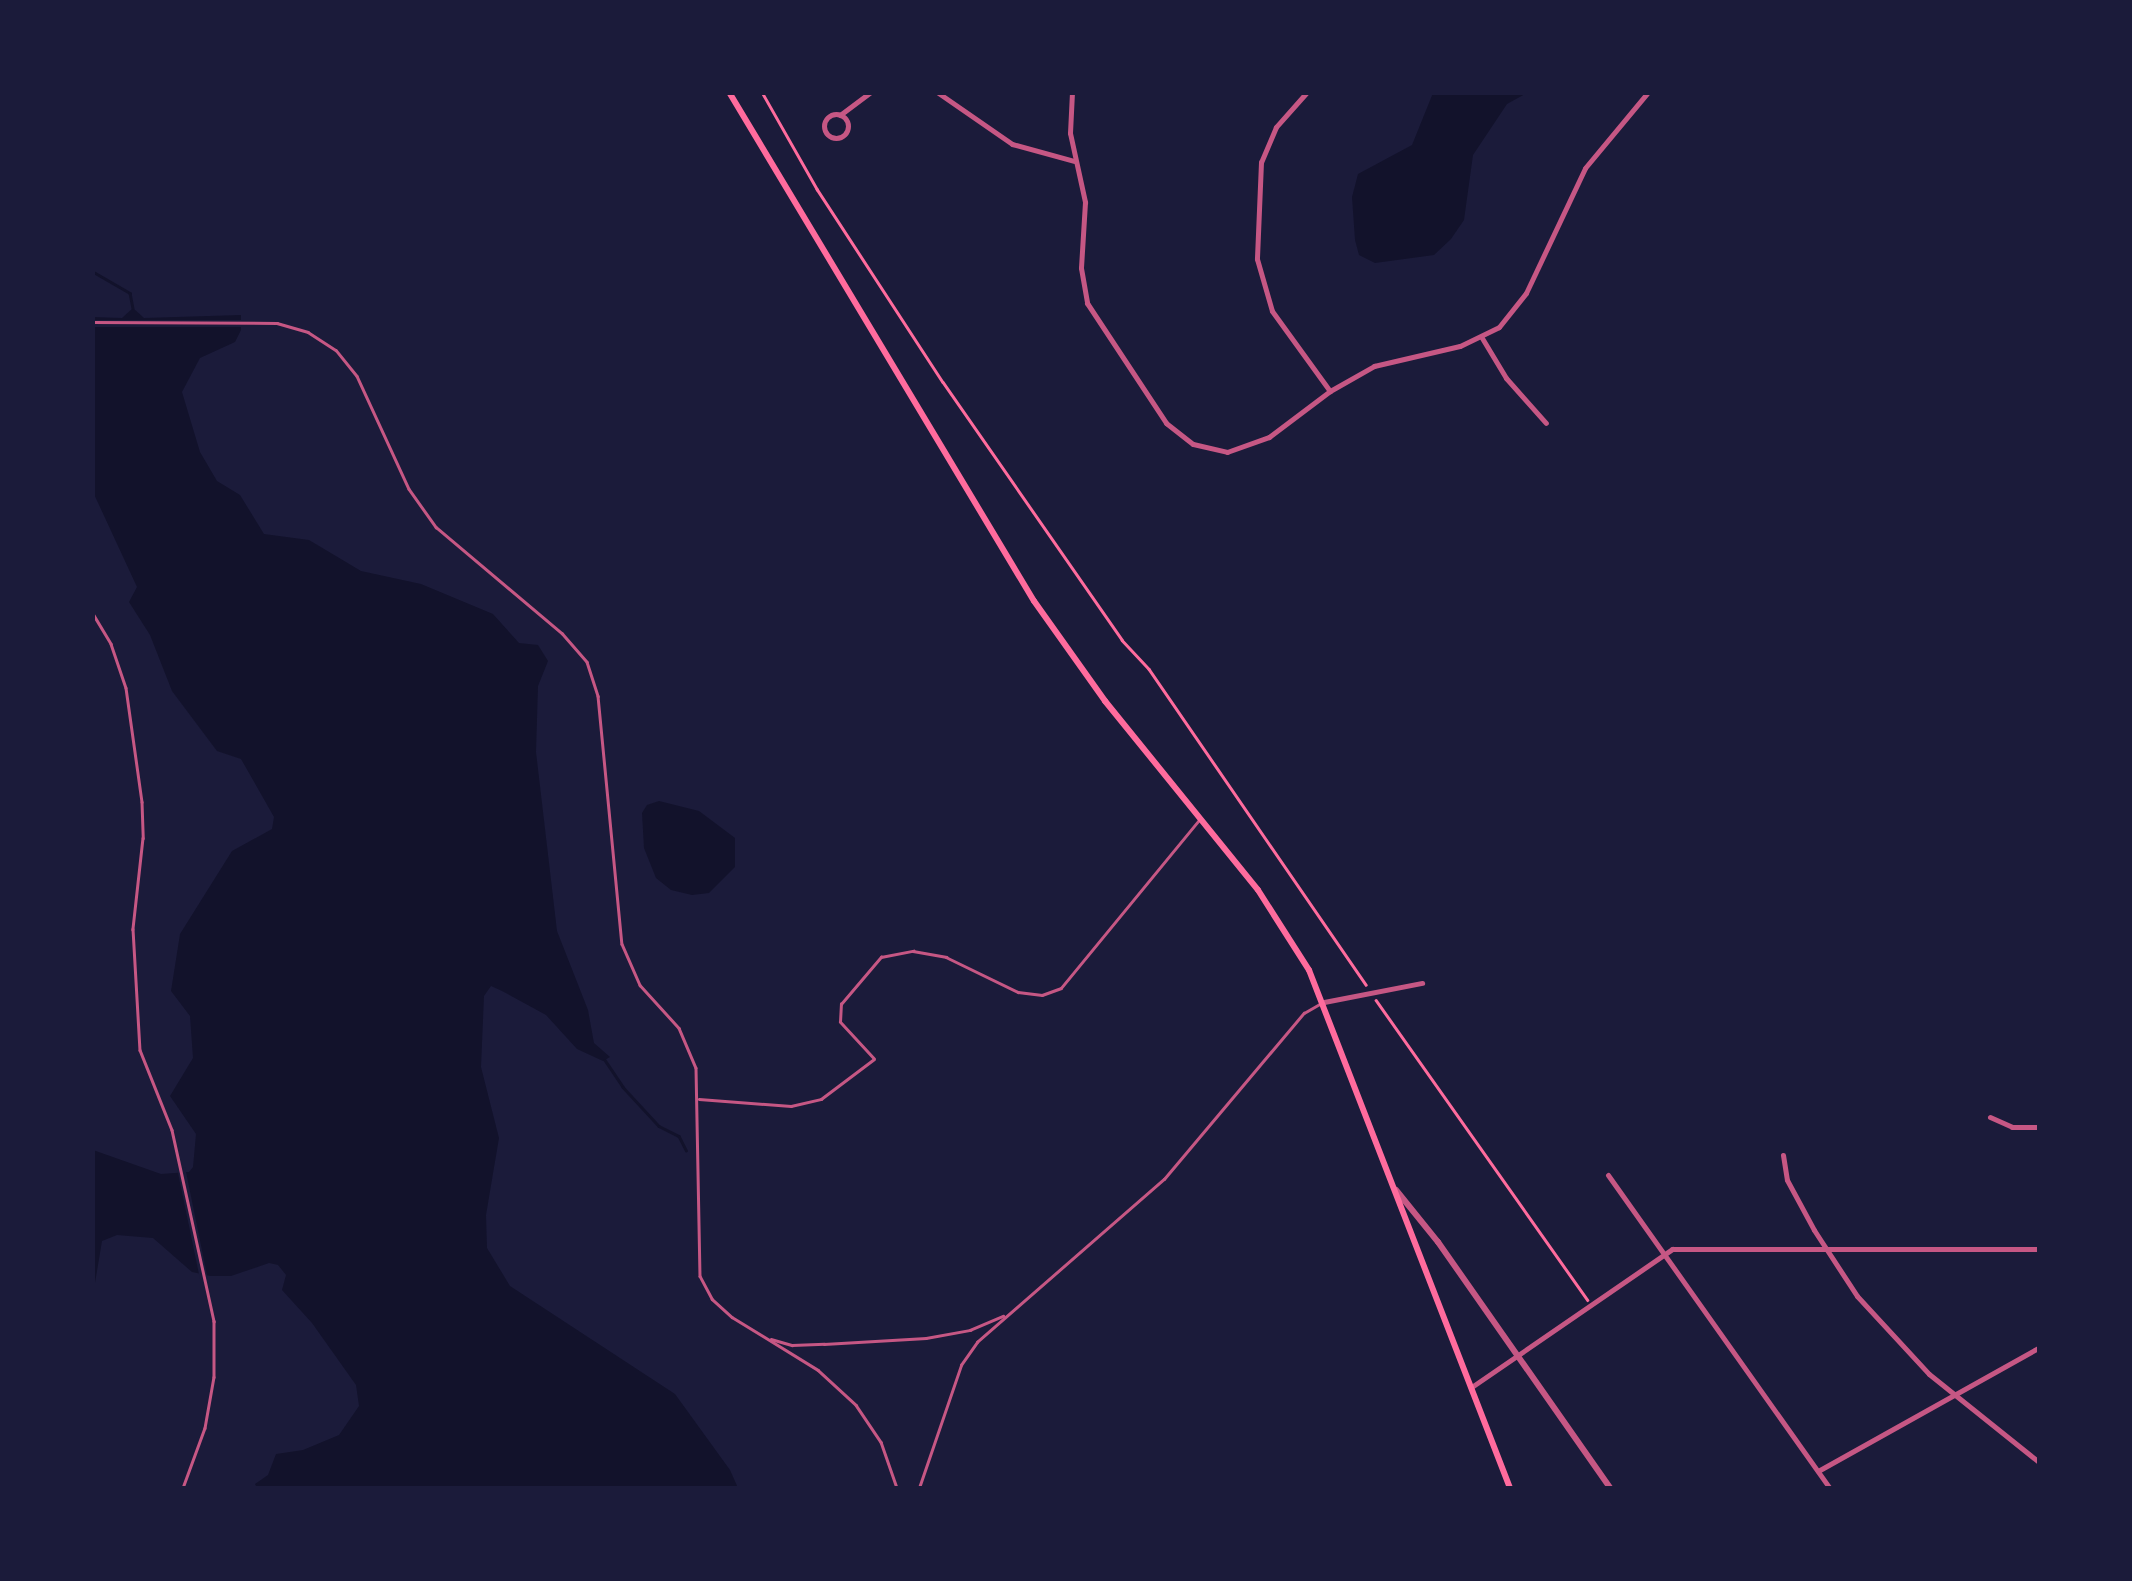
<!DOCTYPE html>
<style>
body{margin:0}
#map{position:relative;width:2132px;height:1581px;overflow:hidden;background:#1b1b3a;font-family:"Nunito Sans",sans-serif}
div>[style]{position:absolute}
[style*='--x']{left:calc(var(--x)*1px);top:calc(var(--y)*1px);width:calc(var(--w)*1px);rotate:calc(var(--a)*1deg)}
.water>*{inset:0;background:#12122b}
.pier>*{inset:0;background:#1b1b3a}
.stream>*{height:2.5px;margin:-1.25px;padding:0 1.25px;transform-origin:1.25px;border-radius:1.25px;background:#12122b}
.path>*{height:2.5px;margin:-1.25px;padding:0 1.25px;transform-origin:1.25px;border-radius:1.25px;background:#ff6b9d}
.service>*{height:2.5px;margin:-1.25px;padding:0 1.25px;transform-origin:1.25px;border-radius:1.25px;background:#c65784}
.minor>*{height:5px;margin:-2.5px;padding:0 2.5px;transform-origin:2.5px;border-radius:2.5px;background:#c65784}
.minor>.ring{margin:-2.5px;padding:0;box-sizing:content-box;background:none;border:5px solid #c65784;border-radius:50%}
.tertiary>*{height:6px;margin:-3px;padding:0 3px;transform-origin:3px;border-radius:3px;background:#c65784}
.secondary>*{height:6px;margin:-3px;padding:0 3px;transform-origin:3px;border-radius:3px;background:#ff6b9d}
span{translate:-50% -50%;white-space:nowrap;text-align:center;line-height:1.15;-webkit-text-stroke:9px #1b1b3a;paint-order:stroke}
.frame{position:absolute;inset:0;border:95px solid #1b1b3a;pointer-events:none}
</style>
<div id="map">
<div class="water">
<div style="clip-path:polygon(1433px 93px,1527px 93px,1507px 104px,1473px 155px,1464px 220px,1451px 239px,1434px 255px,1375px 263px,1359px 255px,1355px 240px,1352px 197px,1358px 174px,1412px 145px)"></div>
<div style="clip-path:polygon(133px 308px,144px 318px,241px 315px,241px 330px,235px 342px,200px 358px,182px 392px,200px 452px,217px 481px,240px 495px,264px 534px,309px 540px,361px 571px,421px 584px,493px 614px,519px 643px,538px 645px,548px 661px,538px 686px,536px 752px,557px 931px,588px 1010px,594px 1043px,610px 1057px,603px 1061px,577px 1049px,546px 1015px,502px 991px,491px 986px,484px 996px,481px 1067px,499px 1138px,486px 1215px,487px 1248px,510px 1286px,675px 1394px,730px 1470px,738px 1488px,257px 1488px,255px 1484px,268px 1475px,276px 1454px,303px 1450px,339px 1435px,359px 1406px,356px 1385px,312px 1323px,282px 1290px,286px 1275px,278px 1265px,269px 1263px,231px 1276px,210px 1276px,192px 1272px,153px 1238px,117px 1235px,102px 1241px,93px 1295px,93px 1150px,161px 1174px,189px 1172px,193px 1167px,196px 1134px,170px 1096px,193px 1058px,190px 1016px,171px 991px,180px 934px,232px 851px,272px 829px,274px 817px,241px 759px,217px 751px,172px 691px,150px 635px,129px 602px,137px 587px,93px 492px,93px 317px,122px 318px)"></div>
<div style="clip-path:polygon(659px 801px,699px 811px,735px 838px,735px 867px,709px 893px,692px 895px,671px 890px,656px 878px,644px 848px,642px 813px,647px 805px)"></div>
</div>
<div class="pier">
<div style="clip-path:polygon(93px 320px,242px 320px,242px 327px,92px 327px)"></div>
<div style="clip-path:polygon(185px 1167px,208px 1280px,200px 1279px,177px 1168px)"></div>
</div>
<div class="stream">
<div style="--x:92;--y:271;--w:44;--a:30.1"></div>
<div style="--x:130;--y:293;--w:15;--a:79"></div>
<div style="--x:605;--y:1060;--w:32;--a:56"></div>
<div style="--x:623;--y:1087;--w:53;--a:47.3"></div>
<div style="--x:659;--y:1126;--w:22;--a:27"></div>
<div style="--x:679;--y:1136;--w:16;--a:63"></div>
</div>
<div class="path">
<div style="--x:762;--y:92;--w:112;--a:60.4"></div>
<div style="--x:817;--y:189;--w:230;--a:56.9"></div>
<div style="--x:943;--y:382;--w:314;--a:55.2"></div>
<div style="--x:1122;--y:640;--w:40;--a:47"></div>
<div style="--x:1149;--y:669;--w:383;--a:55.5"></div>
<div style="--x:1376;--y:1000;--w:367;--a:54.8"></div>
</div>
<div class="service">
<div style="--x:92;--y:322;--w:185;--a:0.3"></div>
<div style="--x:277;--y:323;--w:32;--a:16"></div>
<div style="--x:308;--y:332;--w:33;--a:33"></div>
<div style="--x:336;--y:350;--w:33;--a:51"></div>
<div style="--x:357;--y:376;--w:124;--a:65.3"></div>
<div style="--x:409;--y:489;--w:47;--a:54.6"></div>
<div style="--x:436;--y:527;--w:165;--a:40.1"></div>
<div style="--x:562;--y:633;--w:38;--a:49"></div>
<div style="--x:587;--y:662;--w:36;--a:72"></div>
<div style="--x:598;--y:696;--w:249;--a:84.5"></div>
<div style="--x:622;--y:944;--w:45;--a:66.3"></div>
<div style="--x:640;--y:985;--w:58;--a:47.8"></div>
<div style="--x:679;--y:1028;--w:43;--a:67"></div>
<div style="--x:696;--y:1068;--w:208;--a:88.9"></div>
<div style="--x:700;--y:1276;--w:26;--a:62"></div>
<div style="--x:712;--y:1299;--w:27;--a:42"></div>
<div style="--x:732;--y:1317;--w:101;--a:31.6"></div>
<div style="--x:818;--y:1370;--w:52;--a:42.6"></div>
<div style="--x:856;--y:1405;--w:45;--a:56"></div>
<div style="--x:881;--y:1442;--w:49;--a:70.8"></div>
<div style="--x:92;--y:612;--w:37;--a:59"></div>
<div style="--x:111;--y:644;--w:46;--a:71.2"></div>
<div style="--x:126;--y:688;--w:115;--a:82"></div>
<div style="--x:142;--y:802;--w:36;--a:88"></div>
<div style="--x:143;--y:838;--w:92;--a:96.3"></div>
<div style="--x:133;--y:929;--w:121;--a:86.7"></div>
<div style="--x:140;--y:1050;--w:86;--a:68.2"></div>
<div style="--x:172;--y:1130;--w:196;--a:77.6"></div>
<div style="--x:214;--y:1321;--w:56;--a:90"></div>
<div style="--x:214;--y:1377;--w:52;--a:100"></div>
<div style="--x:205;--y:1428;--w:64;--a:110.1"></div>
<div style="--x:699;--y:1099;--w:92;--a:4.4"></div>
<div style="--x:791;--y:1106;--w:31;--a:-13"></div>
<div style="--x:821;--y:1099;--w:66;--a:-37"></div>
<div style="--x:874;--y:1059;--w:50;--a:-132.6"></div>
<div style="--x:840;--y:1022;--w:18;--a:-87"></div>
<div style="--x:841;--y:1004;--w:62;--a:-49.6"></div>
<div style="--x:881;--y:957;--w:33;--a:-11"></div>
<div style="--x:913;--y:951;--w:34;--a:10"></div>
<div style="--x:946;--y:957;--w:80;--a:25.9"></div>
<div style="--x:1018;--y:992;--w:24;--a:7"></div>
<div style="--x:1042;--y:995;--w:20;--a:-20"></div>
<div style="--x:1061;--y:988;--w:216;--a:-50.6"></div>
<div style="--x:771;--y:1339;--w:22;--a:16"></div>
<div style="--x:792;--y:1345;--w:32;--a:-2"></div>
<div style="--x:824;--y:1344;--w:102;--a:-3.4"></div>
<div style="--x:926;--y:1338;--w:45;--a:-10.3"></div>
<div style="--x:970;--y:1330;--w:36;--a:-23"></div>
<div style="--x:919;--y:1488;--w:130;--a:-71.1"></div>
<div style="--x:961;--y:1365;--w:28;--a:-55"></div>
<div style="--x:977;--y:1342;--w:248;--a:-41.1"></div>
<div style="--x:1164;--y:1179;--w:217;--a:-49.9"></div>
<div style="--x:1304;--y:1013;--w:20;--a:-30"></div>
</div>
<div class="minor">
<div style="--x:937;--y:92;--w:91;--a:34.7"></div>
<div style="--x:1012;--y:144;--w:64;--a:15.3"></div>
<div style="--x:1072;--y:92;--w:41;--a:92.8"></div>
<div style="--x:1070;--y:133;--w:71;--a:77.7"></div>
<div style="--x:1085;--y:202;--w:66;--a:93.5"></div>
<div style="--x:1081;--y:268;--w:36;--a:80"></div>
<div style="--x:1087;--y:303;--w:144;--a:56.6"></div>
<div style="--x:1166;--y:423;--w:34;--a:38"></div>
<div style="--x:1193;--y:444;--w:35;--a:13"></div>
<div style="--x:1227;--y:452;--w:45;--a:-19.7"></div>
<div style="--x:1269;--y:437;--w:76;--a:-37"></div>
<div style="--x:1330;--y:391;--w:51;--a:-29.6"></div>
<div style="--x:1374;--y:366;--w:88;--a:-13.1"></div>
<div style="--x:1460;--y:346;--w:43;--a:-26"></div>
<div style="--x:1499;--y:327;--w:43;--a:-51.5"></div>
<div style="--x:1526;--y:293;--w:138;--a:-64.7"></div>
<div style="--x:1585;--y:168;--w:99;--a:-50.3"></div>
<div style="--x:1307;--y:92;--w:47;--a:131.5"></div>
<div style="--x:1276;--y:127;--w:38;--a:113"></div>
<div style="--x:1261;--y:162;--w:97;--a:92.4"></div>
<div style="--x:1257;--y:259;--w:54;--a:73.9"></div>
<div style="--x:1272;--y:311;--w:99;--a:54.1"></div>
<div class="ring" style="left:824px;top:114px;width:19px;height:19px"></div>
<div style="--x:840;--y:115;--w:38;--a:-37"></div>
<div style="--x:1482;--y:338;--w:47;--a:59"></div>
<div style="--x:1506;--y:378;--w:60;--a:48.4"></div>
<div style="--x:1324;--y:1002;--w:100;--a:-11"></div>
<div style="--x:1990;--y:1117;--w:24;--a:24"></div>
<div style="--x:2012;--y:1127;--w:28;--a:0"></div>
<div style="--x:1783;--y:1155;--w:25;--a:81"></div>
<div style="--x:1787;--y:1180;--w:57;--a:61.6"></div>
<div style="--x:1814;--y:1230;--w:79;--a:56.9"></div>
<div style="--x:1857;--y:1296;--w:106;--a:47.3"></div>
<div style="--x:1929;--y:1374;--w:142;--a:38.7"></div>
<div style="--x:1608;--y:1175;--w:384;--a:54.7"></div>
<div style="--x:1473;--y:1386;--w:242;--a:-34.5"></div>
<div style="--x:1672;--y:1249;--w:368;--a:0"></div>
<div style="--x:1818;--y:1471;--w:254;--a:-29.2"></div>
</div>
<div class="tertiary">
<div style="--x:1396;--y:1190;--w:67;--a:51.1"></div>
<div style="--x:1438;--y:1242;--w:300;--a:55"></div>
</div>
<div class="secondary">
<div style="--x:729;--y:92;--w:593;--a:59.07"></div>
<div style="--x:1034;--y:601;--w:123;--a:54.6"></div>
<div style="--x:1105;--y:701;--w:243;--a:51"></div>
<div style="--x:1258;--y:890;--w:95;--a:57.5"></div>
<div style="--x:1309;--y:970;--w:556;--a:68.79"></div>
</div>
<div class="frame"></div>
</div>
